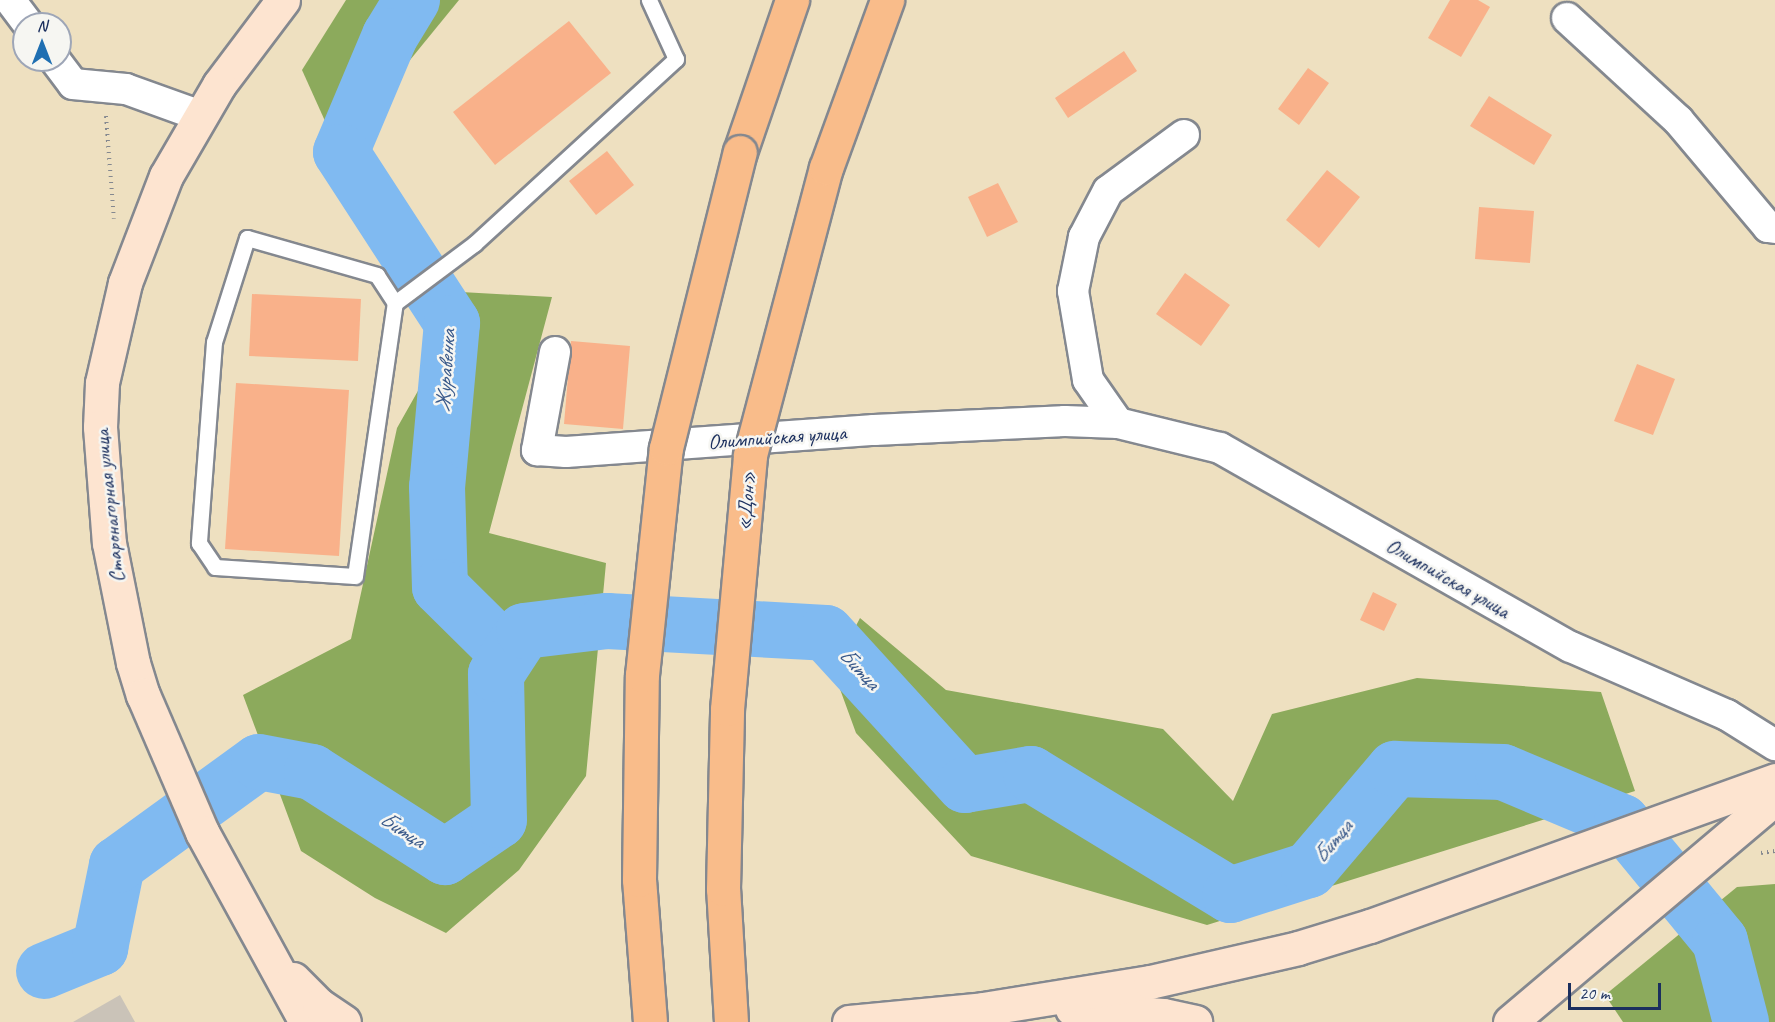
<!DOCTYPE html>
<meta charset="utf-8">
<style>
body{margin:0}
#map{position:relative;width:1775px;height:1022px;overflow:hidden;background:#eee0c0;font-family:Caveat,sans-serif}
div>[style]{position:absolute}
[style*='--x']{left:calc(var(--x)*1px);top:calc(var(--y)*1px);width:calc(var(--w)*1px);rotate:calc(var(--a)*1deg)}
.industrial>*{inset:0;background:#cac3b8}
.forest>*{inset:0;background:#8caa5c}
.river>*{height:56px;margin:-28px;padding:0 28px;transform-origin:28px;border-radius:28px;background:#80baf1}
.building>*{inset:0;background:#f9b18a}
.path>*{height:4px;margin-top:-2px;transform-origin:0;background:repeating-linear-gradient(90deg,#84888f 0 1.5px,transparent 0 6px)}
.roads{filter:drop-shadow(2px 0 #84888f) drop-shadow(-2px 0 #84888f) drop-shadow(0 2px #84888f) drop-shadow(0 -2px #84888f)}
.service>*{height:15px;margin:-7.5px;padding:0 7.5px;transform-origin:7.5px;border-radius:7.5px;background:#fff}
.minor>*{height:30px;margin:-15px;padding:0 15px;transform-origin:15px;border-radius:15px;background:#fff}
.secondary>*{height:33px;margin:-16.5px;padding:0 16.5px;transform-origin:16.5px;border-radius:16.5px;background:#fde4d0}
.motorway>*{height:33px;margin:-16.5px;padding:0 16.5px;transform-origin:16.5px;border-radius:16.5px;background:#f9bc8a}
.bridges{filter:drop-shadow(2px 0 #84888f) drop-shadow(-2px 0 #84888f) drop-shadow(0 2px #84888f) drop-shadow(0 -2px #84888f)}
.motorway-bridge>*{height:33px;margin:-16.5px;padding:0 16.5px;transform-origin:16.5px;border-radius:16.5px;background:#f9bc8a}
span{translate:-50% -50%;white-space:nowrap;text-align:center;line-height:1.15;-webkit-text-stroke:5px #f6f6f2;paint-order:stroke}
.street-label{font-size:21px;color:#1b2f5e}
.water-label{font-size:22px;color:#39598a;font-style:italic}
.north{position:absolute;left:12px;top:12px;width:60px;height:60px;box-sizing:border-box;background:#f6f6f2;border:2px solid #9ea6b7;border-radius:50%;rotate:0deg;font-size:16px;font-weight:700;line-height:24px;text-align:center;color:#1b2f5e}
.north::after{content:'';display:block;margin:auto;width:21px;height:27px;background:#1f6fb2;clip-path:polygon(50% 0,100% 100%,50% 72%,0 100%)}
.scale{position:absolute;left:1568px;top:983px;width:93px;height:27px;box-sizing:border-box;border:3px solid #1b2f5e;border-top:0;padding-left:8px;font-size:18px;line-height:21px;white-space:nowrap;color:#1b2f5e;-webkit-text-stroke:4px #f6f6f2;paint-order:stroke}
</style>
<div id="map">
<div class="industrial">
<div style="clip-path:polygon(120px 995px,135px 1022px,73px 1022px)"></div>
</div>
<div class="forest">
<div style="clip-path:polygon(346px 0,459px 0,379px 98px,325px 121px,302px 70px)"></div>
<div style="clip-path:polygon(461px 292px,552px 297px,489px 533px,606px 563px,586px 776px,519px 870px,446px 933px,375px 898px,301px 851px,243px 695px,351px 639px,397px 428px,432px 366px)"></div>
<div style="clip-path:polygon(860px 618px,946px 690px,1163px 729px,1233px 801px,1272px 714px,1417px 678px,1601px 692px,1635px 791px,1207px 925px,971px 856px,856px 733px,833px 670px)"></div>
<div style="clip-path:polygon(1775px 884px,1775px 1022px,1623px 1022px,1605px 995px,1737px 887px)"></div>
</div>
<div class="river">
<div style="--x:412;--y:0;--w:42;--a:121.4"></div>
<div style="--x:390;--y:36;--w:126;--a:112.9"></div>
<div style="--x:341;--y:152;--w:204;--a:57"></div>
<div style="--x:452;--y:323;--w:165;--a:95.2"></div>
<div style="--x:437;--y:487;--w:100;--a:88.3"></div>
<div style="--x:440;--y:587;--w:95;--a:44.6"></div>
<div style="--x:44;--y:971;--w:61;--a:-22.3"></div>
<div style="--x:100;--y:948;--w:85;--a:-78.4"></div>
<div style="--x:117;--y:865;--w:175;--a:-36"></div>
<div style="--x:259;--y:762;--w:54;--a:10.7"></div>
<div style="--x:312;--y:772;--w:158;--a:32.6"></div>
<div style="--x:445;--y:857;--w:65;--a:-34.4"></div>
<div style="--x:499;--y:820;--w:146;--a:-91.2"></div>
<div style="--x:496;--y:674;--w:51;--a:-56.9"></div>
<div style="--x:524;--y:631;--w:84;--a:-6.9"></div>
<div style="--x:607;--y:621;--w:219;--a:3.1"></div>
<div style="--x:826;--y:633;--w:206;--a:47.6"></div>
<div style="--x:965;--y:785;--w:67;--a:-9.5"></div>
<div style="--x:1031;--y:774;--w:233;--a:31.3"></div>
<div style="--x:1230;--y:895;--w:83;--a:-17.6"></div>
<div style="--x:1309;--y:870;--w:133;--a:-49.6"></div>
<div style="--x:1395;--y:769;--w:108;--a:1.6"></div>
<div style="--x:1503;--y:772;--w:129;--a:22.8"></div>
<div style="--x:1622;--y:822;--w:154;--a:50.5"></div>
<div style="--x:1720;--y:941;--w:84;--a:75.5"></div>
</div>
<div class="building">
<div style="clip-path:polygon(1450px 0,1478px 0,1490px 7px,1461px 57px,1428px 38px)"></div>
<div style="clip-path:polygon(569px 21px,611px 73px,495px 165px,453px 112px)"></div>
<div style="clip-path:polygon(1124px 51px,1137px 71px,1068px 118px,1055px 98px)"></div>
<div style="clip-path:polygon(1308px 68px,1329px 83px,1299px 125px,1278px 109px)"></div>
<div style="clip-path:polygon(1489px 96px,1552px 135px,1534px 165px,1470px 126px)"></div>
<div style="clip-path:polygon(607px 151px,634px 185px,596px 215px,569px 181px)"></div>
<div style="clip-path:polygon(1327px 170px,1360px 197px,1319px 248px,1286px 220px)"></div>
<div style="clip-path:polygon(998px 183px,1018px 222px,987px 237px,968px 197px)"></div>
<div style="clip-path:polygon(1479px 207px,1534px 211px,1530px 263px,1475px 259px)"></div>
<div style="clip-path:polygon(1185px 273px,1230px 305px,1201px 346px,1156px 314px)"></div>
<div style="clip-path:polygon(252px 294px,361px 299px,358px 361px,249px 356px)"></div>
<div style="clip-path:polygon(571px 341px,630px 346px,623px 429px,564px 424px)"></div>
<div style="clip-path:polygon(1637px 364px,1675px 379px,1653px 435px,1614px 421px)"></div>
<div style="clip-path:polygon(236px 383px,349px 390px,339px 556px,225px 549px)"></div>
<div style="clip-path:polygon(1373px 592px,1397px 604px,1384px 631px,1360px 620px)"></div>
</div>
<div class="path">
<div style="--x:106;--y:116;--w:103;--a:85.6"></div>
<div style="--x:1761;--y:853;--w:14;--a:-8"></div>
</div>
<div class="roads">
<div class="service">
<div style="--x:395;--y:303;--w:33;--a:-123"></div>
<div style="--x:377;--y:275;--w:135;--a:-164.1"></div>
<div style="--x:247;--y:238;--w:109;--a:107.6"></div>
<div style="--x:214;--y:342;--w:202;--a:94.3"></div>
<div style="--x:199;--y:543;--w:29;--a:56"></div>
<div style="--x:215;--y:567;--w:140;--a:3.7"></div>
<div style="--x:355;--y:576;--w:276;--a:-81.7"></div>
<div style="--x:395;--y:303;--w:99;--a:-36.8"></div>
<div style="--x:474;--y:244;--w:274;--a:-42.5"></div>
<div style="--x:676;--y:59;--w:65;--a:-114.6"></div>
</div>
<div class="minor">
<div style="--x:10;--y:0;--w:30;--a:53"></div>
<div style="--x:1567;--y:18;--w:151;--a:42.6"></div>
<div style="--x:1678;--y:120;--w:140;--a:49.9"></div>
<div style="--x:1768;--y:227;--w:7;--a:8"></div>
<div style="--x:55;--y:60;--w:30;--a:53"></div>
<div style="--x:73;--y:84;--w:53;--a:5.4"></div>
<div style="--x:126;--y:89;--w:80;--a:19.8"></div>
<div style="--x:1184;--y:135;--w:94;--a:143.6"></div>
<div style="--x:1108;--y:191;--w:52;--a:117.6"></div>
<div style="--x:1084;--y:237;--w:55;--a:101.5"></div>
<div style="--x:1073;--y:291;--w:90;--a:80.4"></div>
<div style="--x:1088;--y:380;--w:52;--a:55.1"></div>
<div style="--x:1118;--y:423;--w:105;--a:13.8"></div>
<div style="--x:1220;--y:448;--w:403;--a:29.6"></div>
<div style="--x:1571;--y:647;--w:170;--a:23.6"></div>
<div style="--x:1727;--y:715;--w:57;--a:32"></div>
<div style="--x:555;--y:352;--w:100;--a:100.4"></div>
<div style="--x:537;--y:450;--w:29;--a:4"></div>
<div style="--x:566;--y:452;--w:309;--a:-4.1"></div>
<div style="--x:874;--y:430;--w:191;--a:-2.7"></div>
<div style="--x:1065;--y:421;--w:53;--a:2.2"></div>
</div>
<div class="secondary">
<div style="--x:283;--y:0;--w:106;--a:127"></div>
<div style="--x:219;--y:85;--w:105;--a:120.2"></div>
<div style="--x:166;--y:176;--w:115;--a:111"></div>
<div style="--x:125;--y:283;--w:103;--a:103"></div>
<div style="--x:102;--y:383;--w:44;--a:92.6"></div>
<div style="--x:100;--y:427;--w:116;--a:85.6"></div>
<div style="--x:109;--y:543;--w:122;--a:78.7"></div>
<div style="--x:133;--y:663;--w:34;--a:73"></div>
<div style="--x:143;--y:695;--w:149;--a:66.7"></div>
<div style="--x:202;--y:832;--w:217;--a:61.3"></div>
<div style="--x:293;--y:979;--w:37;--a:45"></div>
<div style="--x:319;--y:1005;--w:30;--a:34"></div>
<div style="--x:1072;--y:1009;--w:91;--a:3.8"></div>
<div style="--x:1163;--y:1015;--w:33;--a:12"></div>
<div style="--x:849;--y:1022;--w:135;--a:-5.5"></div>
<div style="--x:983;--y:1009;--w:169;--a:-9.2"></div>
<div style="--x:1150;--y:982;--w:152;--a:-12.9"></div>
<div style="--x:1298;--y:948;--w:75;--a:-17"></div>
<div style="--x:1370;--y:926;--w:431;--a:-19.8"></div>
<div style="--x:1510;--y:1022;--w:347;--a:-40.2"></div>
</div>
<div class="motorway">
<div style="--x:740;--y:152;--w:161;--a:-71.1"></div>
</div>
</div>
<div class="bridges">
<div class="motorway-bridge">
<div style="--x:650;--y:1022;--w:142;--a:-94.4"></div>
<div style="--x:639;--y:880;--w:205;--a:-89.2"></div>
<div style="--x:642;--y:675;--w:228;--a:-84"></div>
<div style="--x:666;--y:448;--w:305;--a:-76"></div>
<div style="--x:731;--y:1022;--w:133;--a:-93.4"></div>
<div style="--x:723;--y:889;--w:180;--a:-88.7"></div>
<div style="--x:727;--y:709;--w:255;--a:-84.8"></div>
<div style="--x:750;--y:455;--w:297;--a:-75.2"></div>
<div style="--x:826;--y:168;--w:179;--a:-70"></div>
</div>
</div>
<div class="street-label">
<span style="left:777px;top:437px;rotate:-4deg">Олимпийская улица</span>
<span style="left:746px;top:501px;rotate:-85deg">«Дон»</span>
<span style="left:109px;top:506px;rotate:-96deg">Старонагорная улица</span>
<span style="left:1448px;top:578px;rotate:30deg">Олимпийская улица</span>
</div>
<div class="water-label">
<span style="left:446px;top:371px;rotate:-86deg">Журавенка</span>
<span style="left:859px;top:669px;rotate:47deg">Битца</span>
<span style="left:402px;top:830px;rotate:33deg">Битца</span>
<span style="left:1333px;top:842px;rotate:-50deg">Битца</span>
</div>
<div class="north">N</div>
<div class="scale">20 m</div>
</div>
